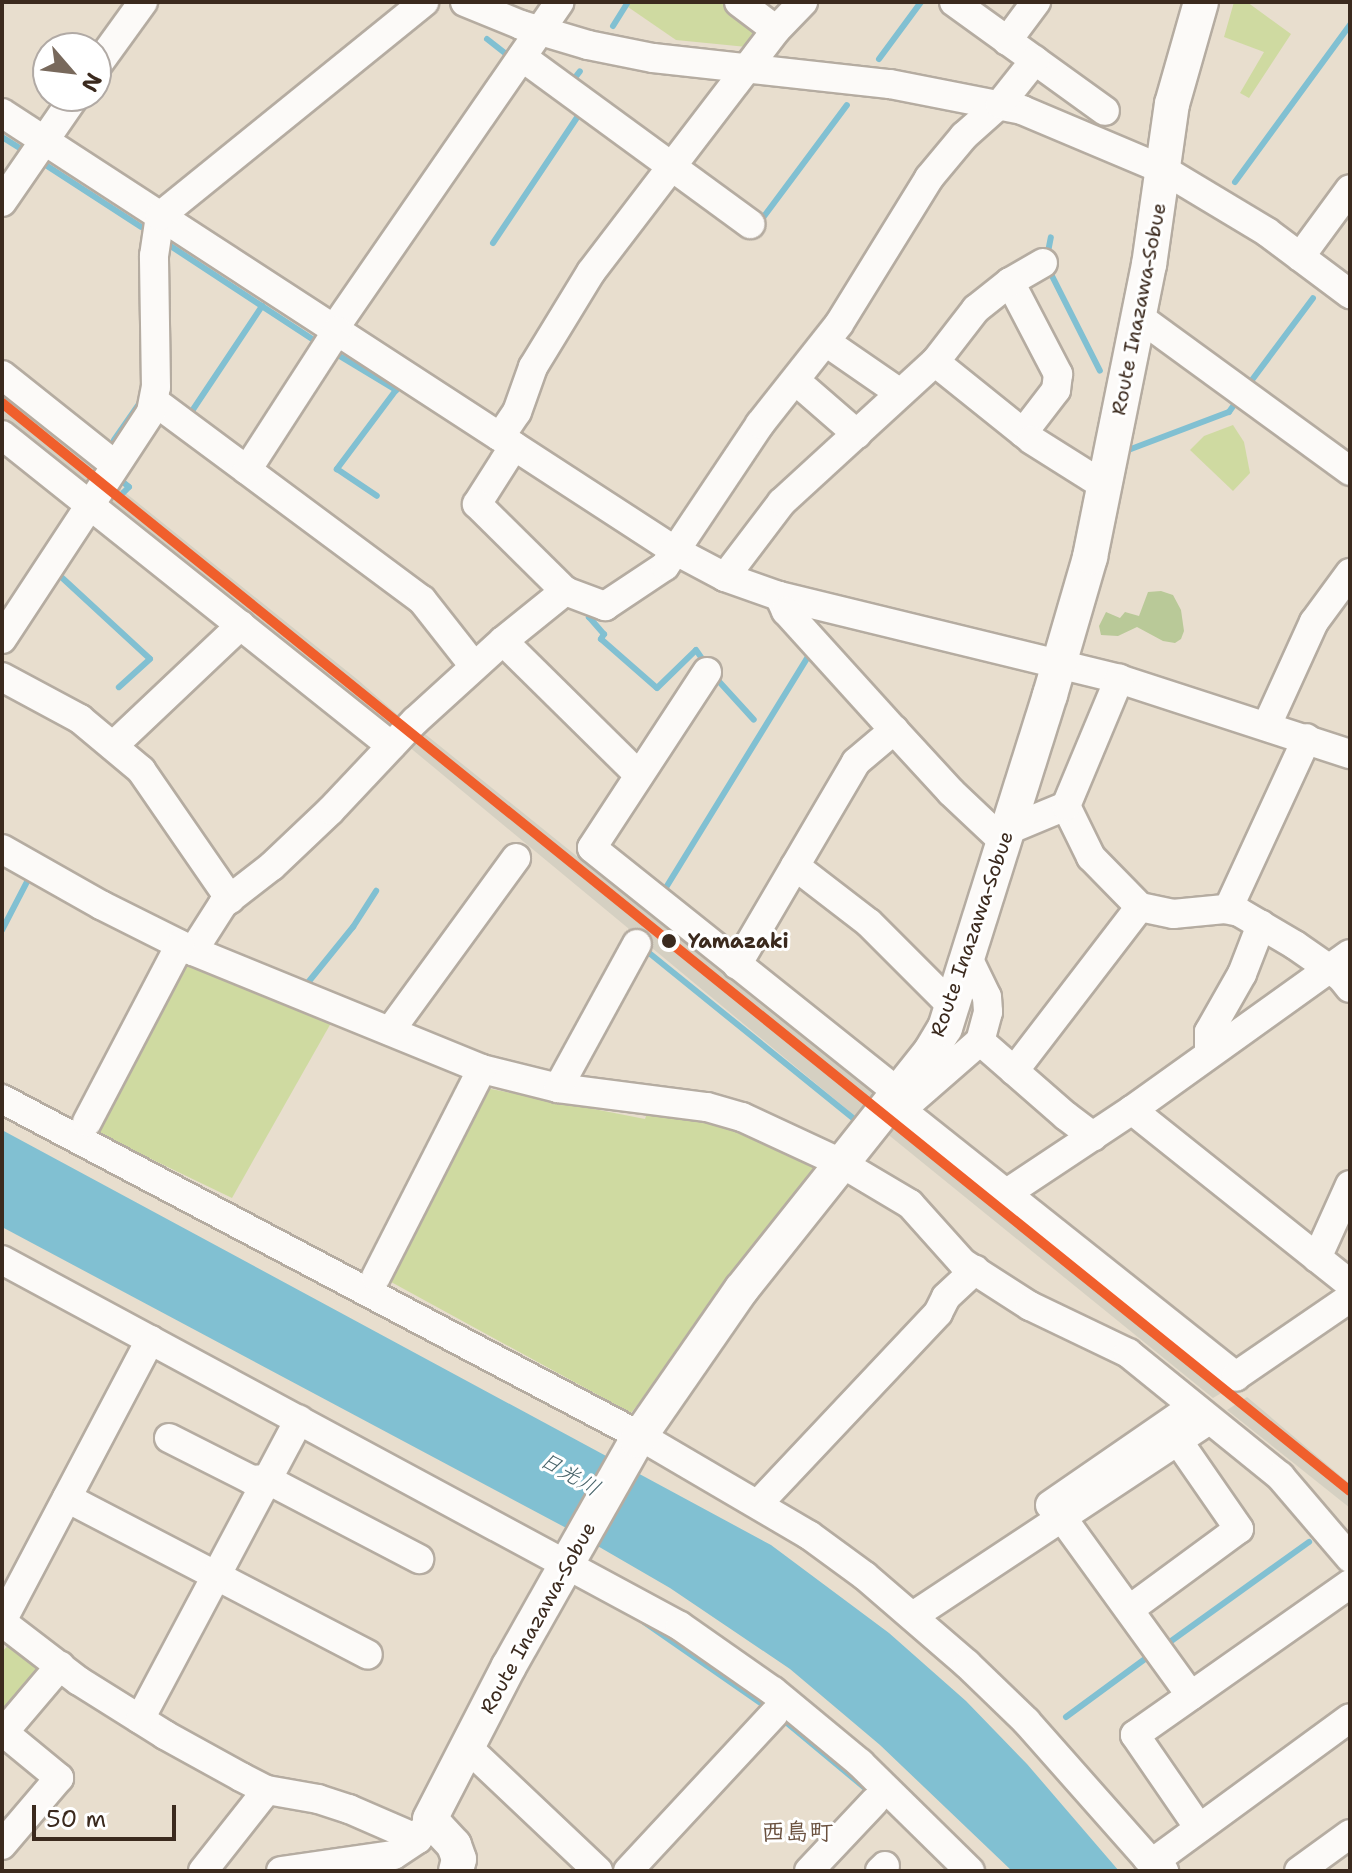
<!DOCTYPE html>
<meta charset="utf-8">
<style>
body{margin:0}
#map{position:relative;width:1352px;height:1873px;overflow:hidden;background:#e8dece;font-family:"Shantell Sans","Klee One",sans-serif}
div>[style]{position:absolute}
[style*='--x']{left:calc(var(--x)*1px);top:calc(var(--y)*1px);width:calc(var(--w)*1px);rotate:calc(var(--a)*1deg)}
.industrial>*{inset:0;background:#d5d0c2}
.green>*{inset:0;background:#cfdaa1}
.forest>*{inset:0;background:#b9c998}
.water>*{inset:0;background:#81c0d2}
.stream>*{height:6px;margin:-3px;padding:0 3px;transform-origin:3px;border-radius:3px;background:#81c0d2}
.roads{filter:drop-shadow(2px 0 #b5aca1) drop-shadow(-2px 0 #b5aca1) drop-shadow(0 2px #b5aca1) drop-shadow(0 -2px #b5aca1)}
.minor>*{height:28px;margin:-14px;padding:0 14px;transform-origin:14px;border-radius:14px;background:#fcfaf8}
.major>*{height:34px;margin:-17px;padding:0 17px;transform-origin:17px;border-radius:17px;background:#fcfaf8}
.rail-1>*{height:10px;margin:-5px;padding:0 5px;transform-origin:5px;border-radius:5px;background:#f05f2c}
.dots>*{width:22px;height:22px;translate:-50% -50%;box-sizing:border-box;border:4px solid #fff;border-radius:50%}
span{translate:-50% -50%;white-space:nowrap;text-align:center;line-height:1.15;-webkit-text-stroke:6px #fff;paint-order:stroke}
.street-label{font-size:20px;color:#3b2a1e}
.stop-label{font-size:20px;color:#3b2a1e;font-weight:700}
.left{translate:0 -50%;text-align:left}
.water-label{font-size:22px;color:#456167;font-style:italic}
.quarter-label{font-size:24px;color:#6b5240;font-weight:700}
.frame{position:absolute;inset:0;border:4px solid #3b2a1e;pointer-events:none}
.north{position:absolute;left:32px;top:32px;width:80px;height:80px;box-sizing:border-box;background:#fff;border:2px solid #b1aaa5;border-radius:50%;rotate:118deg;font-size:22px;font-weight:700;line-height:32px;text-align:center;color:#3b2a1e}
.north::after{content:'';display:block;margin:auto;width:28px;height:36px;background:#78695c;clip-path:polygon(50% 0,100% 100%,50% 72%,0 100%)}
.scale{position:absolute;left:32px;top:1805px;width:144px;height:36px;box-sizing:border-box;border:4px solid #3b2a1e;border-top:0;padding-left:10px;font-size:24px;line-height:28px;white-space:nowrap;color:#3b2a1e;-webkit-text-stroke:6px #fff;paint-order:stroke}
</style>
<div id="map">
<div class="industrial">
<div style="clip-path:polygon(2px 390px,102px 471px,89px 490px,2px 425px)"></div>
<div style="clip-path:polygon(112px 482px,358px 680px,408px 724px,395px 737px,101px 501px)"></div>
<div style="clip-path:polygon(415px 726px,779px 1019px,785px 1013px,885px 1093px,867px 1126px,402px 741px)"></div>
<div style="clip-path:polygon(893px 1111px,1235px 1385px,1213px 1398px,880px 1128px)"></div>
<div style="clip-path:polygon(1247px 1397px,1350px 1484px,1350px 1508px,1227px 1410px)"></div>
</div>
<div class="green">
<div style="clip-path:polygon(631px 2px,730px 2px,768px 31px,757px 48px,676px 40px,628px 7px)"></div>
<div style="clip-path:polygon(1234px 2px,1247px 2px,1291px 34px,1249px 98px,1240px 93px,1264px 52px,1224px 37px)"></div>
<div style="clip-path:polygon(1233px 425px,1244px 442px,1250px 473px,1233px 491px,1190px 450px,1204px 436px)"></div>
<div style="clip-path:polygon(178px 959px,331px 1023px,232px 1198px,89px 1129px)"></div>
<div style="clip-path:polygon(481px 1087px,645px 1119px,649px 1108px,725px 1119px,819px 1158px,823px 1173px,631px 1413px,382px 1277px)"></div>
<div style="clip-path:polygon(14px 1639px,44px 1673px,2px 1714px,2px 1652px)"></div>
</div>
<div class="forest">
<div style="clip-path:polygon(1161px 591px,1173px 595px,1181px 610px,1184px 631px,1181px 639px,1175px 643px,1163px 641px,1137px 627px,1118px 636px,1101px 635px,1099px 626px,1106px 612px,1120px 618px,1125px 612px,1139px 616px,1148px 592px)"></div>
</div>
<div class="water">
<div style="clip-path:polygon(2px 1130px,771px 1545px,889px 1633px,966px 1701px,1027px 1764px,1119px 1871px,1012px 1871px,880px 1745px,790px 1669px,670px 1588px,570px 1530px,2px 1227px)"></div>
</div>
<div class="stream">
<div style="--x:613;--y:26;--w:28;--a:-58"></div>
<div style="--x:487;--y:39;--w:31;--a:38"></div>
<div style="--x:879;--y:59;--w:71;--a:-53.6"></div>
<div style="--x:570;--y:84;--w:16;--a:-52"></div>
<div style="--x:2;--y:137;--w:25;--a:32"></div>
<div style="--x:41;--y:162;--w:119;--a:33"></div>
<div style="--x:1235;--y:182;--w:195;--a:-53.8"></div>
<div style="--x:759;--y:223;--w:147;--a:-53.3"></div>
<div style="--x:166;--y:243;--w:184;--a:33.3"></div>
<div style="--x:493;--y:243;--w:160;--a:-56.2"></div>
<div style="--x:1047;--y:257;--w:20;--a:-79"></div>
<div style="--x:1048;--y:268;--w:115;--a:63.2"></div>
<div style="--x:333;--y:352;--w:74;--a:31.1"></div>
<div style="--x:396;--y:390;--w:99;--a:126.8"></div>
<div style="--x:337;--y:469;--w:48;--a:34"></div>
<div style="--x:1249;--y:384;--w:107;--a:-53.3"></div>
<div style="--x:190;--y:414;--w:130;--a:-56.3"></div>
<div style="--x:114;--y:440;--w:47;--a:-55.3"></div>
<div style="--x:1123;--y:452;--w:113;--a:-20.7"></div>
<div style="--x:1229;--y:412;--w:16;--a:-55"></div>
<div style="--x:118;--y:478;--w:14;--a:39"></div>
<div style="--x:129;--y:487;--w:8;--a:135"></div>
<div style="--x:61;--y:570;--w:5;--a:127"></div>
<div style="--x:58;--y:574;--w:125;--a:42.7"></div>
<div style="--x:150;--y:659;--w:42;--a:137.9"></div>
<div style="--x:594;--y:611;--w:8;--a:130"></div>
<div style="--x:589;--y:617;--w:23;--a:49"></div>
<div style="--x:604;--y:634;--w:6;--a:121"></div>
<div style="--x:601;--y:639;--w:74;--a:41.2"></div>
<div style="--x:657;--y:688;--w:54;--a:-44.3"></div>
<div style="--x:696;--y:650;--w:16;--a:55"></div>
<div style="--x:714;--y:676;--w:59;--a:47.7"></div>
<div style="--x:662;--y:894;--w:284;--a:-58.4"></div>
<div style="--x:2;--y:930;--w:59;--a:-62.6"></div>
<div style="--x:643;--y:948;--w:279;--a:39"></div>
<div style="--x:306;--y:985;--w:75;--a:-51"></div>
<div style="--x:353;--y:927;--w:43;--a:-57.4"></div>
<div style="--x:644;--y:1622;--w:152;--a:34.8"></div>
<div style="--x:1167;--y:1644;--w:175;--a:-35.7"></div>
<div style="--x:1066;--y:1717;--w:103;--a:-36.3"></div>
<div style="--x:781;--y:1718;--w:117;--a:39.8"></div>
</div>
<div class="roads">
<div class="minor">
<div style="--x:465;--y:2;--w:61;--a:22.3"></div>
<div style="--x:521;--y:25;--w:70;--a:16.6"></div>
<div style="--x:588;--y:45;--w:66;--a:11.3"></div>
<div style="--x:653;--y:58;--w:238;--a:6.3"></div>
<div style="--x:890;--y:84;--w:135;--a:11.1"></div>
<div style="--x:1022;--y:110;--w:154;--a:22.9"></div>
<div style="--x:1164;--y:170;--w:120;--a:31"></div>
<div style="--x:1267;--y:232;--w:104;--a:36.8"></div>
<div style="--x:739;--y:2;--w:46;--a:37.1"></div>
<div style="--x:776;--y:30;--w:39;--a:-46"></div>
<div style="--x:954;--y:2;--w:186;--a:35.8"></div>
<div style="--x:1007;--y:41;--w:49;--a:-53.4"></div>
<div style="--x:522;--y:57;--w:283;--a:36.2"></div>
<div style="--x:96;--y:67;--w:80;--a:-54.1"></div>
<div style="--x:2;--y:113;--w:802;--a:33.04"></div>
<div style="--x:674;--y:550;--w:58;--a:27.9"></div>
<div style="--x:725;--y:577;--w:57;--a:19.4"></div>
<div style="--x:779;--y:596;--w:350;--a:13.7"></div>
<div style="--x:1119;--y:679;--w:243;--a:18"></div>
<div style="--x:2;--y:202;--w:129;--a:-55.4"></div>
<div style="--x:1300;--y:257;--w:84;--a:-53.7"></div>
<div style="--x:1010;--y:282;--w:104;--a:62.4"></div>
<div style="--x:1058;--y:374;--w:16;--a:97"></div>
<div style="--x:1056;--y:390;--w:54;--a:127.5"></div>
<div style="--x:1139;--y:317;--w:261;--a:36.1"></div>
<div style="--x:334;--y:329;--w:397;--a:-55.4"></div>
<div style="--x:826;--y:342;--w:90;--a:34.6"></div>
<div style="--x:935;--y:362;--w:124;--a:38.8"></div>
<div style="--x:1032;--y:440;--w:86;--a:32.2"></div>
<div style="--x:2;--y:375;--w:144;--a:38.5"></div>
<div style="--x:796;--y:381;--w:81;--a:41"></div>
<div style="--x:154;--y:401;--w:334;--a:36.6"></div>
<div style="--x:422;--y:600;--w:84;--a:51.8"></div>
<div style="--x:2;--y:435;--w:498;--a:38.6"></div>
<div style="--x:500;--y:437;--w:30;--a:-56"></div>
<div style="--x:517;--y:412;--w:48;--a:-70.4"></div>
<div style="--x:533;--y:367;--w:111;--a:-58.6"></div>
<div style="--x:591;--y:272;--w:305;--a:-52.6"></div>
<div style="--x:514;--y:446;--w:69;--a:122.5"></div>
<div style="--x:477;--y:504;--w:124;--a:44.7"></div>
<div style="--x:247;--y:470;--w:166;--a:-57.1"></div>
<div style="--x:725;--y:577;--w:94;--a:-52.8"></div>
<div style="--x:782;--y:502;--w:207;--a:-42.5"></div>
<div style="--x:935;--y:362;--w:67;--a:-52.3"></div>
<div style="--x:976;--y:309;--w:43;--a:-38.5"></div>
<div style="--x:1010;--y:282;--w:38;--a:-30"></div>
<div style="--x:779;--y:596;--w:17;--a:65"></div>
<div style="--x:786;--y:611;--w:161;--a:47.8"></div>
<div style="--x:894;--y:730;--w:84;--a:47.4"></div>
<div style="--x:951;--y:792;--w:73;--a:43.3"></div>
<div style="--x:2;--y:639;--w:272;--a:-56.7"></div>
<div style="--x:151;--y:412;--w:25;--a:-79"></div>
<div style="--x:156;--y:387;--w:131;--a:-90.9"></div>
<div style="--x:154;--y:256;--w:40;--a:-81.5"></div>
<div style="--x:160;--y:216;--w:340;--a:-39"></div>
<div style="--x:503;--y:641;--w:191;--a:44.6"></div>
<div style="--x:707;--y:672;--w:210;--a:123.2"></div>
<div style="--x:592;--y:848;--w:391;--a:38.6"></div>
<div style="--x:2;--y:677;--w:89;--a:28.3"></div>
<div style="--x:80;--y:719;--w:80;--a:39.9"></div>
<div style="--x:141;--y:770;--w:157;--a:55.4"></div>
<div style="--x:1267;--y:725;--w:113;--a:-65.5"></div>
<div style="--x:1314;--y:622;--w:61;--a:-53.7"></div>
<div style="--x:113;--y:746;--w:176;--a:-43.4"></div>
<div style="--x:1066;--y:806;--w:57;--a:63.9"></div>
<div style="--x:1091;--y:857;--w:70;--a:45.6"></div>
<div style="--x:1140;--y:907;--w:34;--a:12"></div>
<div style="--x:1173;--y:914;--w:52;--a:-5.5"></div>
<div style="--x:1225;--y:909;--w:14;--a:12"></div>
<div style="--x:1239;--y:912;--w:65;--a:30.5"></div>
<div style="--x:1295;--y:945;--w:56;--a:34.8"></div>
<div style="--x:1341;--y:977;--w:14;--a:51"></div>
<div style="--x:1008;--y:830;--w:63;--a:-22.5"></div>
<div style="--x:1066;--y:806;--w:138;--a:-67.3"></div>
<div style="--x:2;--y:849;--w:114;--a:29.5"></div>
<div style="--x:101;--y:905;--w:103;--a:26.6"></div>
<div style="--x:193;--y:951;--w:312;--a:22.2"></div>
<div style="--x:482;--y:1069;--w:78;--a:14"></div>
<div style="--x:558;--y:1088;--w:150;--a:7.3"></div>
<div style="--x:707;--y:1107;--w:36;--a:16"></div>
<div style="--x:742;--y:1117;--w:109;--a:24.9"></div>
<div style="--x:841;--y:1163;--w:80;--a:30.7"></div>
<div style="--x:910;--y:1204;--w:79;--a:48.1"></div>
<div style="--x:963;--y:1263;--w:80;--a:32.7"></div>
<div style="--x:1030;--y:1306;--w:109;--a:25.6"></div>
<div style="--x:1128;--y:1353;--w:196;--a:39"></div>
<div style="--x:1280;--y:1476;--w:108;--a:49.5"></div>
<div style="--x:795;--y:866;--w:93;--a:37.6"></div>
<div style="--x:869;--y:923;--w:117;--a:45"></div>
<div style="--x:1228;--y:909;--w:188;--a:-65.2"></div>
<div style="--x:193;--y:951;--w:56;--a:-57.4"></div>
<div style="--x:223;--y:904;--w:62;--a:-37.8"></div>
<div style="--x:272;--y:866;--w:81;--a:-43.5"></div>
<div style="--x:331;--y:810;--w:122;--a:-46.7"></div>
<div style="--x:415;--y:721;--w:119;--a:-42.3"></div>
<div style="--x:503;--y:641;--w:80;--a:-38.9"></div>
<div style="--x:565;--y:591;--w:43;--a:20.6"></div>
<div style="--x:605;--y:606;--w:72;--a:-33.7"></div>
<div style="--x:665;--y:566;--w:171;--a:-56.2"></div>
<div style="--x:760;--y:424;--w:127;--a:-51.7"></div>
<div style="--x:839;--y:324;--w:172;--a:-58.3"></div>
<div style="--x:929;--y:178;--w:55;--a:-50.2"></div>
<div style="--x:964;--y:136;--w:48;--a:-41.6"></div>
<div style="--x:1000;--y:104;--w:56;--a:-51.5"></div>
<div style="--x:968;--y:958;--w:43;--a:64"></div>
<div style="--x:987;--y:997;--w:15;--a:86"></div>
<div style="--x:988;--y:1012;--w:30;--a:105"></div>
<div style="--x:737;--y:965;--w:235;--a:-59.6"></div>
<div style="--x:856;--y:762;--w:50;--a:-40.1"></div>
<div style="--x:390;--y:1031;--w:214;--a:-53.9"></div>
<div style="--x:1209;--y:1053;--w:21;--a:-90"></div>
<div style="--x:1209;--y:1032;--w:67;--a:-60.4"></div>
<div style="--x:1242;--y:974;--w:53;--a:-68.8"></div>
<div style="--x:1014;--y:1071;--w:207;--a:-52.5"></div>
<div style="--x:558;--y:1088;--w:164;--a:-61.3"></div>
<div style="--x:2;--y:1099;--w:722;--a:27.84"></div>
<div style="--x:640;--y:1436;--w:196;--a:30.4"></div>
<div style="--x:809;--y:1535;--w:69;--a:36.2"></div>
<div style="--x:865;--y:1576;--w:135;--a:40.8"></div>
<div style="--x:967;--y:1664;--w:82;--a:44"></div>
<div style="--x:1026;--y:1721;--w:183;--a:48.5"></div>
<div style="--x:1147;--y:1858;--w:9;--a:13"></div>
<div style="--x:1156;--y:1860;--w:14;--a:54"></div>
<div style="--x:891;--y:1102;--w:441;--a:38.5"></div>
<div style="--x:1236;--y:1376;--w:138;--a:-34.4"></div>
<div style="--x:901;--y:1110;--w:105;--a:-41.1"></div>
<div style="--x:980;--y:1041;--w:114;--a:41.1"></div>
<div style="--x:1066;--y:1116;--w:34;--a:37"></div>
<div style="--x:1132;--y:1110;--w:279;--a:38.6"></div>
<div style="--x:87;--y:1122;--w:200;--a:-62.3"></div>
<div style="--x:1004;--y:1195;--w:154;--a:-33.6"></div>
<div style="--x:1132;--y:1110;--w:268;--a:-35.6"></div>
<div style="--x:1317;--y:1258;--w:80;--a:-65.7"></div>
<div style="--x:2;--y:1260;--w:770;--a:28.36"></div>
<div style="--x:680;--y:1626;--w:113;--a:35"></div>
<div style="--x:773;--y:1691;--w:113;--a:39.6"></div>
<div style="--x:860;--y:1763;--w:154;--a:44.5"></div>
<div style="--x:376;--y:1277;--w:233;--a:-63"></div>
<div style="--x:169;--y:1438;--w:93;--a:26.8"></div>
<div style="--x:252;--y:1480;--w:14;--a:-4"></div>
<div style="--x:266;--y:1479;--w:173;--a:27.6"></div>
<div style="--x:67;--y:1498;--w:339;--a:27.5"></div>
<div style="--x:759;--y:1503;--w:261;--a:-46.7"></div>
<div style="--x:938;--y:1313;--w:18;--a:-63"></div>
<div style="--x:946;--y:1297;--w:40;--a:-43"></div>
<div style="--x:1050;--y:1505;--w:173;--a:-34.6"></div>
<div style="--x:1063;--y:1519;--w:218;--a:54.1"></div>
<div style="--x:1130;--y:1609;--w:135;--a:-36.3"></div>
<div style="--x:1239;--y:1529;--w:107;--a:-124.7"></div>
<div style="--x:913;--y:1616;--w:354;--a:-33.5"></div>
<div style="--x:2;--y:1621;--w:318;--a:-62.2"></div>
<div style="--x:2;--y:1622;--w:97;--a:37.5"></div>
<div style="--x:79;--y:1681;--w:102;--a:32.1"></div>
<div style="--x:165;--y:1735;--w:87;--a:28.9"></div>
<div style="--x:241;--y:1777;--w:29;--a:27"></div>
<div style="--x:267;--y:1790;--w:52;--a:10"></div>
<div style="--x:318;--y:1799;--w:33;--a:18"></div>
<div style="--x:349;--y:1809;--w:75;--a:23.5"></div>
<div style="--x:140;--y:1719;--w:339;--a:-62"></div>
<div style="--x:2;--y:1731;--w:74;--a:39.5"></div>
<div style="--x:59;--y:1778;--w:88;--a:130.4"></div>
<div style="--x:4;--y:1732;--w:87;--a:-49.7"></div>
<div style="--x:468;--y:1748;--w:179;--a:43.4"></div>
<div style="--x:1199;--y:1828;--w:113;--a:-124.5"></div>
<div style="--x:1135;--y:1735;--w:263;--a:-35.1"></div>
<div style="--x:1156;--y:1860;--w:240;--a:-36.2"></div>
<div style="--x:203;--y:1871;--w:103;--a:-51.7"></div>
<div style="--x:281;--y:1871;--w:114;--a:-8.1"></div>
<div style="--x:394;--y:1855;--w:29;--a:-34"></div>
<div style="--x:418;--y:1839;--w:14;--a:-60"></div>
<div style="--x:628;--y:1871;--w:214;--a:-47.1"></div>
<div style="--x:809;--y:1871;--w:95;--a:-46.7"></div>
<div style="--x:880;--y:1871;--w:7;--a:-45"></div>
<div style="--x:1299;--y:1871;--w:63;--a:-36"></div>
</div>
<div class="major">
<div style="--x:456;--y:1871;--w:12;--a:-76"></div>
<div style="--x:459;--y:1859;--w:15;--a:-110"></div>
<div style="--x:454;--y:1845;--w:35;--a:-133"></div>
<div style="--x:430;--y:1819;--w:172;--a:-62.7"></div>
<div style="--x:509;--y:1666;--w:260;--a:-60.5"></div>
<div style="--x:637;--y:1440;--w:183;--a:-55.3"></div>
<div style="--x:741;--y:1290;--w:305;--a:-51.5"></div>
<div style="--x:931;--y:1051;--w:27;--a:-59"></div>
<div style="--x:945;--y:1028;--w:349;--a:-72.5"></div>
<div style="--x:1050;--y:695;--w:144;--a:-73.8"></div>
<div style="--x:1090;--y:557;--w:298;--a:-78.6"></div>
<div style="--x:1149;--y:265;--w:163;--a:-81.9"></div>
<div style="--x:1172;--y:104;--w:106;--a:-74.1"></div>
</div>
</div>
<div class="rail-1">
<div style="--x:2;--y:403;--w:1732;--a:38.91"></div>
</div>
<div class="dots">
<div style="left:669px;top:941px;background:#3b2a1e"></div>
</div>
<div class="street-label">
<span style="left:1139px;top:309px;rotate:-79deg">Route Inazawa-Sobue</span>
<span style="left:972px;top:934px;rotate:-71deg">Route Inazawa-Sobue</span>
<span style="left:538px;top:1618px;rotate:-61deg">Route Inazawa-Sobue</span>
</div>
<div class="stop-label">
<span class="left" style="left:688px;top:941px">Yamazaki</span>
</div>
<div class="water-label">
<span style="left:570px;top:1474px;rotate:30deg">日光川</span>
</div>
<div class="quarter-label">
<span style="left:797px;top:1833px">西島町</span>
</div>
<div class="frame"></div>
<div class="north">N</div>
<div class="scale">50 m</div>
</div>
